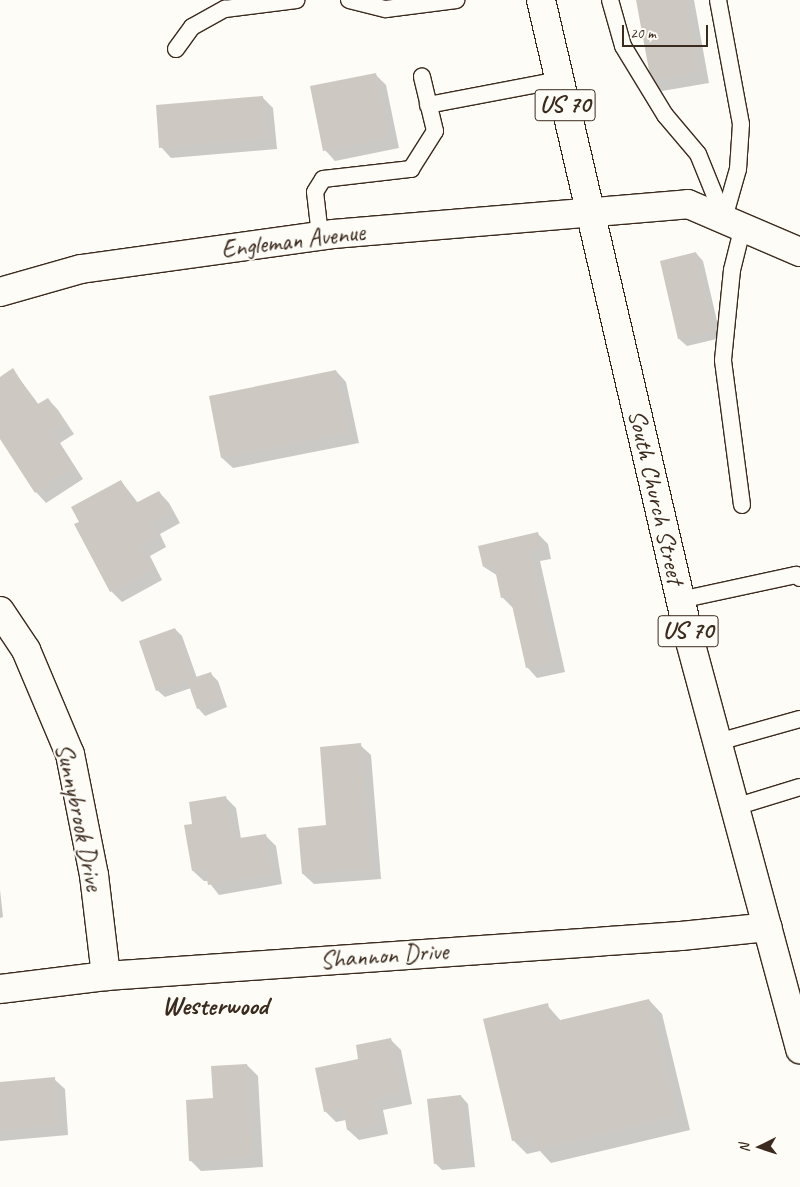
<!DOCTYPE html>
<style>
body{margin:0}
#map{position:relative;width:800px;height:1187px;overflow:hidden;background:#fdfcf7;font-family:Caveat,sans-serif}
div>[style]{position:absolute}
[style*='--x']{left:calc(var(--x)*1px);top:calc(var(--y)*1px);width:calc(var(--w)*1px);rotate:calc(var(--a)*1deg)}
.shadow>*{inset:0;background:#0003}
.building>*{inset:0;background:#cdc8c2}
.roads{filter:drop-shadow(1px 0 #3b2a1e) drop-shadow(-1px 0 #3b2a1e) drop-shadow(0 1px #3b2a1e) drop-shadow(0 -1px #3b2a1e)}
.service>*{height:16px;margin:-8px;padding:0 8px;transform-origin:8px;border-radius:8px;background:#fdfcf7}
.minor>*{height:28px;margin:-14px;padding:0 14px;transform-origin:14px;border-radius:14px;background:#fdfcf7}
.primary>*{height:28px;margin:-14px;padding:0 14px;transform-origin:14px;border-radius:14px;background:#fdfcf7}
span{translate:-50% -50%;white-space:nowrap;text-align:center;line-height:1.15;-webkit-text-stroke:4px #fdfcf7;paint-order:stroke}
.shield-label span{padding:1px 4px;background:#fdfcf7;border:1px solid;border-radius:4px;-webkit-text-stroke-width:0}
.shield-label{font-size:24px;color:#3b2a1e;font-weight:700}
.street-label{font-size:25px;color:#3b2a1e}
.neighbourhood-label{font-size:26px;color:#3b2a1e;font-weight:700}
.north{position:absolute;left:735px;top:1122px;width:50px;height:50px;-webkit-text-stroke:4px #fdfcf7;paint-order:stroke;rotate:266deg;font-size:14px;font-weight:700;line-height:20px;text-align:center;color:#3b2a1e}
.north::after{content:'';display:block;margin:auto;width:18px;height:22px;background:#3b2a1e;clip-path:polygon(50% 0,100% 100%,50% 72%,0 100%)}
.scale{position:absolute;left:622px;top:25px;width:86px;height:22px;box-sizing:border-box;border:2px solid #3b2a1e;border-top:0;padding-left:6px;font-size:15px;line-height:18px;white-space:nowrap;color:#3b2a1e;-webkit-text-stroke:4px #fdfcf7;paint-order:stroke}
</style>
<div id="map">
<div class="shadow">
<div style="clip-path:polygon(637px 0,694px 0,709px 83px,662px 91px,652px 81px)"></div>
<div style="clip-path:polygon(375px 74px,386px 85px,399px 148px,335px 161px,325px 150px)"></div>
<div style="clip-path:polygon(262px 97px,273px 108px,277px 149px,171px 158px,161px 147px)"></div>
<div style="clip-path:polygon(696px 253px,703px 261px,721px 338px,687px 346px,679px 339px)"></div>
<div style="clip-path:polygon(13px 370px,39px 405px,48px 399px,58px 410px,74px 434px,60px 443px,83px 479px,46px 503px,36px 492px,0 436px,0 378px)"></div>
<div style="clip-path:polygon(336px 371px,346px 382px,359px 443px,233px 468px,222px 458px,210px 397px)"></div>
<div style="clip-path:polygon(121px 481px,138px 503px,159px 492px,169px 503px,180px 523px,160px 534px,166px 547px,150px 556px,162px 580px,122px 602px,111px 591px,81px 522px)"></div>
<div style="clip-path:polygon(538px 534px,548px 544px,551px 559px,540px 561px,565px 672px,537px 678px,527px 667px,513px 608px,502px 597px,498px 576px,484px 567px)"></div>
<div style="clip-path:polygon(175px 629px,182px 636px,197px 678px,211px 674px,218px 681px,227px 707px,205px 716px,198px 708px,191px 688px,165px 697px,157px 690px)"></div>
<div style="clip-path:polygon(360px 745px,371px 755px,381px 879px,314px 884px,303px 874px,328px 826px)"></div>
<div style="clip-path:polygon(225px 797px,236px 808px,241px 839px,265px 835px,276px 846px,282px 884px,219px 895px,208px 881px,204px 881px,193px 871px)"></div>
<div style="clip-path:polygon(0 890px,3px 917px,0 918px)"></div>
<div style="clip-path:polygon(649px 1000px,662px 1014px,690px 1130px,551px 1163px,540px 1151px,527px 1154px,514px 1141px,484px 1020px,547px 1005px,561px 1021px)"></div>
<div style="clip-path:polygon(390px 1039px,401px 1050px,412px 1104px,383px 1110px,388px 1134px,359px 1140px,348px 1130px,346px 1120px,336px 1122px,325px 1111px,360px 1060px)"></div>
<div style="clip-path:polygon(247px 1065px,258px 1076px,263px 1167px,201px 1171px,190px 1160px,214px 1100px)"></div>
<div style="clip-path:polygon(54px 1079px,65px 1089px,68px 1135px,0 1141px,0 1083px)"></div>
<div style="clip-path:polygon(461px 1096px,468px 1104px,475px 1167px,442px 1170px,435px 1163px)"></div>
</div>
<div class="building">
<div style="clip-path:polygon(636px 0,686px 0,699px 72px,651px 81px)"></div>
<div style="clip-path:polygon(376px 73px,389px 138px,323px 151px,310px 86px)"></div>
<div style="clip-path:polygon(263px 96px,267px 138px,159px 148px,156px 105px)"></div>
<div style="clip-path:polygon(696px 252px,714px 331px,678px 339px,660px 261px)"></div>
<div style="clip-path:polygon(13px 368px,36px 405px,48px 398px,64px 423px,50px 432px,74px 468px,35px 493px,0 439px,0 377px)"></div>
<div style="clip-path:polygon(336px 370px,349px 432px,221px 458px,209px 396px)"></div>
<div style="clip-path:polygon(121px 480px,134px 504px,159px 491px,171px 512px,150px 523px,157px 536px,140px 545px,153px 569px,110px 592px,74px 524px,79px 522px,71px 507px)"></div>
<div style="clip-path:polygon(538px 532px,542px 549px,530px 551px,555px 661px,526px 668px,510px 596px,501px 598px,494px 565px,483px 567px,478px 546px)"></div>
<div style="clip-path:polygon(175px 628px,193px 678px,211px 672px,221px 700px,197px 709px,187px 680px,156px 691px,139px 641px)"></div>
<div style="clip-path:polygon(361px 743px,371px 869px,302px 874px,298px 828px,326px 825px,320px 747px)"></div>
<div style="clip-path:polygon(226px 796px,233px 839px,266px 834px,272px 874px,208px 885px,205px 869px,192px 871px,184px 825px,192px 824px,189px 802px)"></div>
<div style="clip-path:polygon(649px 999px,677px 1116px,536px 1150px,533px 1137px,512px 1141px,483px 1019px,548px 1003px,552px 1022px)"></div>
<div style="clip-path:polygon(391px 1038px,402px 1093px,373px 1099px,378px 1124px,347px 1130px,343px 1108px,324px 1112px,315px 1068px,358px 1059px,356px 1045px)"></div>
<div style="clip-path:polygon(247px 1064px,253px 1157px,189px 1161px,186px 1100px,213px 1098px,211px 1066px)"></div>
<div style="clip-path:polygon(55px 1077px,58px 1125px,0 1130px,0 1082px)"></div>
<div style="clip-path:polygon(461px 1095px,468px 1160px,434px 1164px,427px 1099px)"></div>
</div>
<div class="roads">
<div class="service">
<div style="--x:349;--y:0;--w:38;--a:14"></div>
<div style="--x:386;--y:9;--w:71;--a:-7.3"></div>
<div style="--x:610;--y:0;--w:48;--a:74.2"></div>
<div style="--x:623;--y:46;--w:81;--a:58.7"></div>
<div style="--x:665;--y:115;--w:51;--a:49.8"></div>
<div style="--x:698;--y:154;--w:69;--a:67.9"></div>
<div style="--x:718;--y:0;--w:126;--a:79.5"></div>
<div style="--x:741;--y:124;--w:45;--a:93.8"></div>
<div style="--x:738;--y:169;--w:51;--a:105.9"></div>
<div style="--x:176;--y:49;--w:27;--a:-54"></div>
<div style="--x:192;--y:27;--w:38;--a:-29"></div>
<div style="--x:225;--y:9;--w:72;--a:-7.2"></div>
<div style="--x:428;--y:105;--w:133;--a:-10.8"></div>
<div style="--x:320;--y:235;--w:43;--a:-96.6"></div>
<div style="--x:315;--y:192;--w:15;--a:-58"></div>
<div style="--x:323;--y:179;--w:89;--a:-6.5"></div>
<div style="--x:411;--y:169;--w:45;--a:-57.7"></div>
<div style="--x:435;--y:131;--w:56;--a:-103.5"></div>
<div style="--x:742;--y:505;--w:146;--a:-97.5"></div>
<div style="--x:723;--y:360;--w:90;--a:-84.3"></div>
<div style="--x:732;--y:270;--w:45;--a:-76"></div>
<div style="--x:680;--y:600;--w:119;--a:-12.2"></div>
<div style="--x:796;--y:575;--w:5;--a:37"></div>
<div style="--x:718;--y:742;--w:85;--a:-15.7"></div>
<div style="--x:735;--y:807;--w:68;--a:-17.1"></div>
</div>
<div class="minor">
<div style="--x:0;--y:292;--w:84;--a:-15.9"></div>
<div style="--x:81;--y:269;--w:254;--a:-7.9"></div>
<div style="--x:333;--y:234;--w:356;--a:-4.8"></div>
<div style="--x:688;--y:204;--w:122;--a:23.2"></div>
<div style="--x:0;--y:611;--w:47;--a:56.3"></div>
<div style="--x:26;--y:650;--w:113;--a:67.1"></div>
<div style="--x:70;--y:754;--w:123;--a:78.8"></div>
<div style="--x:94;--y:875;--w:102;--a:83.2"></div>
<div style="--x:0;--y:989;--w:107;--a:-7"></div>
<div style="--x:106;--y:976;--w:576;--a:-3.98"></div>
<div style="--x:681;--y:936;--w:87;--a:-5.9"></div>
</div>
<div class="primary">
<div style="--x:541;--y:0;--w:658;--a:76.91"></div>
<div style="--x:690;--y:641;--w:423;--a:74.9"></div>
</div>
</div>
<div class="shield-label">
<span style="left:565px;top:105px">US 70</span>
<span style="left:688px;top:631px">US 70</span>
</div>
<div class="street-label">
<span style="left:293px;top:241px;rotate:-7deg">Engleman Avenue</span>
<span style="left:656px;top:497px;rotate:77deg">South Church Street</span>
<span style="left:79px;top:817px;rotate:78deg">Sunnybrook Drive</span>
<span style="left:384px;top:956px;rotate:-4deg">Shannon Drive</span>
</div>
<div class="neighbourhood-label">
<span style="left:215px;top:1006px">Westerwood</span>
</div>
<div class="north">N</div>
<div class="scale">20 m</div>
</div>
